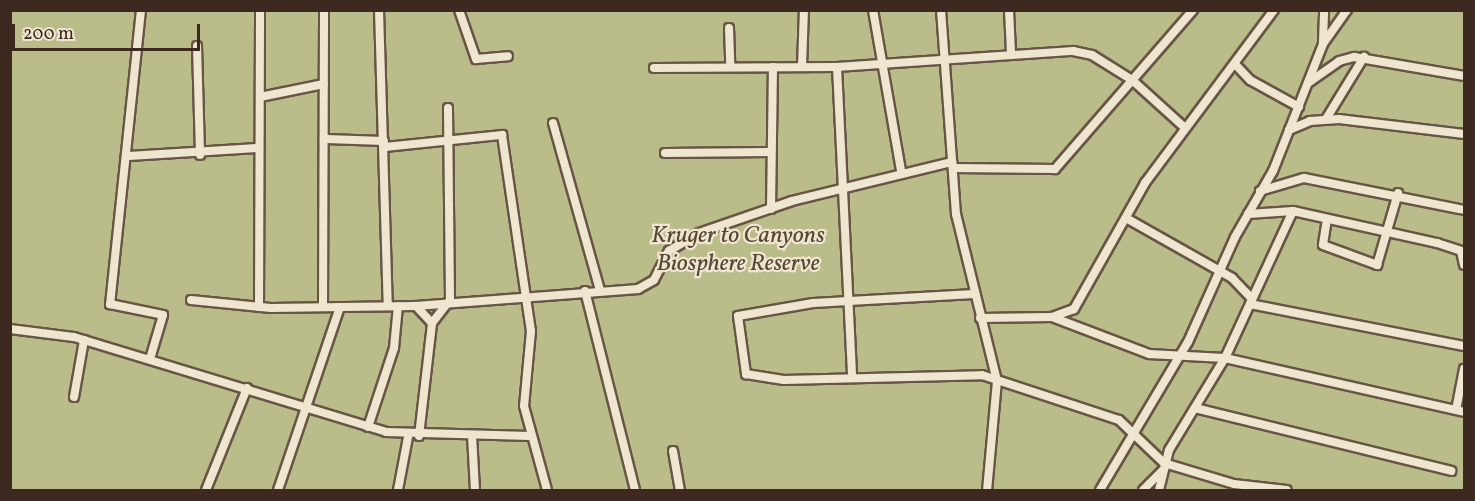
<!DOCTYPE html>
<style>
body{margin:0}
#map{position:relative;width:1475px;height:501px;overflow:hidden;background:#e6d8b6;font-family:Vollkorn,serif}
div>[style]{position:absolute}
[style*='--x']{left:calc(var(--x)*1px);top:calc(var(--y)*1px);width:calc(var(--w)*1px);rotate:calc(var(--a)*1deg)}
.green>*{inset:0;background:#babd8a}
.roads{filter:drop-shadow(2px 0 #685546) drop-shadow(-2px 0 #685546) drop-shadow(0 2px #685546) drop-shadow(0 -2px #685546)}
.street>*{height:8px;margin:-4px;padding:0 4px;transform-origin:4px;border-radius:4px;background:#efe6d0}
span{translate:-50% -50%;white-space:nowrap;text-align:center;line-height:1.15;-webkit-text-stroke:4.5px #efe6d0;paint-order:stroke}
.park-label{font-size:24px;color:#574735;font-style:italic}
.frame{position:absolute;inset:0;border:12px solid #3e2920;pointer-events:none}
.scale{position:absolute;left:12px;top:24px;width:188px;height:27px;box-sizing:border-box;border:3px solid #3e2920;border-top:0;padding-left:8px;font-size:18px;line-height:21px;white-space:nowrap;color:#3e2920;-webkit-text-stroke:4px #efe6d0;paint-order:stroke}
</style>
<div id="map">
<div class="green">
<div style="clip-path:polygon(10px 11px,1464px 11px,1464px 490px,11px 490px)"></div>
</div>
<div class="roads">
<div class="street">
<div style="--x:141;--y:10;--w:296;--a:96"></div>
<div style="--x:110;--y:304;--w:54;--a:11.7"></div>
<div style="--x:163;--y:315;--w:46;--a:106.5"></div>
<div style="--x:379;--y:10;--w:296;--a:88.3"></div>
<div style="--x:459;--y:10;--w:52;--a:70.9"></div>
<div style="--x:476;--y:59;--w:32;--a:-5"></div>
<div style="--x:873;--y:10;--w:163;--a:80.1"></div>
<div style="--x:941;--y:10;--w:205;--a:85.8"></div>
<div style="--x:956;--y:214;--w:172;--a:76.2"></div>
<div style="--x:997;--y:381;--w:109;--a:95.2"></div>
<div style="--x:1009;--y:10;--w:42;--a:87.3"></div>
<div style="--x:729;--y:28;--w:38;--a:88"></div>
<div style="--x:1323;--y:42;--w:32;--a:-88"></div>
<div style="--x:197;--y:46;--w:109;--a:88.4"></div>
<div style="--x:1235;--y:64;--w:22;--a:47"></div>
<div style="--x:1250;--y:80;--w:56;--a:28.9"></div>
<div style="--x:802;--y:66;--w:56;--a:-88"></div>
<div style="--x:837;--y:67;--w:310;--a:87.2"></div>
<div style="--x:654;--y:68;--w:183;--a:-0.3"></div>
<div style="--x:837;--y:67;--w:237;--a:-3.9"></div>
<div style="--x:1073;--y:51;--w:19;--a:12"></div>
<div style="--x:1092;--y:55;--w:47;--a:32"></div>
<div style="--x:1132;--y:80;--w:70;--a:42.1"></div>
<div style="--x:1308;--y:83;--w:38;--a:-35"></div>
<div style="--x:1339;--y:61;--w:16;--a:-15"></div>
<div style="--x:1354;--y:57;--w:112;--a:9.8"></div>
<div style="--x:260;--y:97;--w:65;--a:-11.5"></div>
<div style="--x:1326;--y:119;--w:73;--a:-58.5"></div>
<div style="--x:553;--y:123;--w:173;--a:74.3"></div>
<div style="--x:1289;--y:130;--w:23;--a:-23"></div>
<div style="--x:1310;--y:121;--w:29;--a:-4"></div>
<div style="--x:1339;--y:119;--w:126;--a:6.8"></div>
<div style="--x:326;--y:139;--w:58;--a:2"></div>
<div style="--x:385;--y:147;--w:118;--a:-5.9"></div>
<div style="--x:502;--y:135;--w:198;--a:81.6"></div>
<div style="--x:531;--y:331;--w:75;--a:95.3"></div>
<div style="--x:524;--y:406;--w:87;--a:74.7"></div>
<div style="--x:665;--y:153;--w:106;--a:-0.5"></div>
<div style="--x:129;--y:156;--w:128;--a:-3.6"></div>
<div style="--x:953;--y:168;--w:102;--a:0.6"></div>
<div style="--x:1055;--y:169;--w:211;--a:-49"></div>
<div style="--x:1260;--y:191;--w:46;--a:-16.5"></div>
<div style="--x:1304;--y:178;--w:163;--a:11.3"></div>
<div style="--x:771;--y:209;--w:142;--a:-89.2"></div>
<div style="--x:1248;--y:214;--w:45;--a:-3.8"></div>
<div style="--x:1293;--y:211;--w:148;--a:12.5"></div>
<div style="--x:1437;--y:243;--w:25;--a:18"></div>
<div style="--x:1461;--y:251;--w:14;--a:78"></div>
<div style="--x:1126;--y:218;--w:122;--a:29.5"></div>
<div style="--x:1232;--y:278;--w:29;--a:46"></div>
<div style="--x:1327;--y:219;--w:26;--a:99"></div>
<div style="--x:1323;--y:245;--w:58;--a:20.3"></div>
<div style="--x:1377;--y:265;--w:75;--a:-73.7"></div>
<div style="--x:585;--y:291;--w:205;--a:75.9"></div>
<div style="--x:974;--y:294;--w:161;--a:176.8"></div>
<div style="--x:813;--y:303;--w:76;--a:170.2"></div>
<div style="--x:738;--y:316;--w:59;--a:82.1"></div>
<div style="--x:746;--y:374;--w:38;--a:9"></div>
<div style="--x:784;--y:380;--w:198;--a:-1.4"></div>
<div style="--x:982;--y:375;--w:144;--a:18.2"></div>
<div style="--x:1119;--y:420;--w:62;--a:43.7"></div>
<div style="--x:1164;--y:463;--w:73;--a:16.7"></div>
<div style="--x:1234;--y:484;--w:53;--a:6.5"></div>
<div style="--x:191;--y:300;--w:80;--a:5.7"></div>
<div style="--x:271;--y:308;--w:145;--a:-0.8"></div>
<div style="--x:416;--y:306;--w:223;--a:-4.4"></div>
<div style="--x:638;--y:289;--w:18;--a:-29"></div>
<div style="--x:654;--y:280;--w:33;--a:-63"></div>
<div style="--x:669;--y:251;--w:35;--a:-31"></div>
<div style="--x:699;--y:233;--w:98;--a:-19"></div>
<div style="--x:792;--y:201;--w:165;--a:-13.7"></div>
<div style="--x:1250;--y:304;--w:218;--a:11.1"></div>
<div style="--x:416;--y:306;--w:23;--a:47"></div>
<div style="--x:259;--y:307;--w:297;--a:-89.8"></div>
<div style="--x:323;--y:307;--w:297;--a:-89.8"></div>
<div style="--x:1052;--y:317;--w:104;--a:20.9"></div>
<div style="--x:1149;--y:354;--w:76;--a:3"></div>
<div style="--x:1225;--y:358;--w:245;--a:12.7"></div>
<div style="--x:980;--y:318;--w:72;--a:-0.8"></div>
<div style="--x:1052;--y:317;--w:23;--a:-20"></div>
<div style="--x:1074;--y:309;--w:145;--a:-60.6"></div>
<div style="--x:1145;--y:183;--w:216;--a:-53.3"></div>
<div style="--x:10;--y:329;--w:64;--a:7.1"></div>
<div style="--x:74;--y:337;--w:326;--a:16.9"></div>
<div style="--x:386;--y:432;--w:144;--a:1.6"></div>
<div style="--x:74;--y:397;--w:58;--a:-80"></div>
<div style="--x:1195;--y:408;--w:264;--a:13.8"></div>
<div style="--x:1456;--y:410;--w:42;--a:-79"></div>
<div style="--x:368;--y:427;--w:83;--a:-71.8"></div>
<div style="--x:394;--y:348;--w:42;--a:-84.6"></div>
<div style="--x:472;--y:435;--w:55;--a:86.9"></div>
<div style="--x:419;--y:436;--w:114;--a:-83.4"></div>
<div style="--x:432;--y:323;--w:29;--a:-52"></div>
<div style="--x:450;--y:300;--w:192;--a:-90.6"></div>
<div style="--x:673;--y:451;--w:40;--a:80"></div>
<div style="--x:206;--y:490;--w:110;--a:-68.1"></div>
<div style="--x:278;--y:490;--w:193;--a:-71.3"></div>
<div style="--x:398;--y:490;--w:54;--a:-79.3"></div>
<div style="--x:1100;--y:490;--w:172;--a:-59.3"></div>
<div style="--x:1188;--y:342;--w:115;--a:-65.9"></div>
<div style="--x:1235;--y:237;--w:76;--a:-60.1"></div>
<div style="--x:1273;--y:171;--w:136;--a:-68.5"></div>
<div style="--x:1323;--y:44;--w:42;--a:-54.8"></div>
<div style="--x:1143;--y:490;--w:30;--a:-45"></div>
<div style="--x:1159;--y:490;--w:41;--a:-76"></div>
<div style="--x:1169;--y:450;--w:108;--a:-58.7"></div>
<div style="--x:1225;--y:358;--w:162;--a:-65.2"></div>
</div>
</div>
<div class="park-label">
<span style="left:738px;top:251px">Kruger to Canyons<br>Biosphere Reserve</span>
</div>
<div class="frame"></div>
<div class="scale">200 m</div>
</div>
